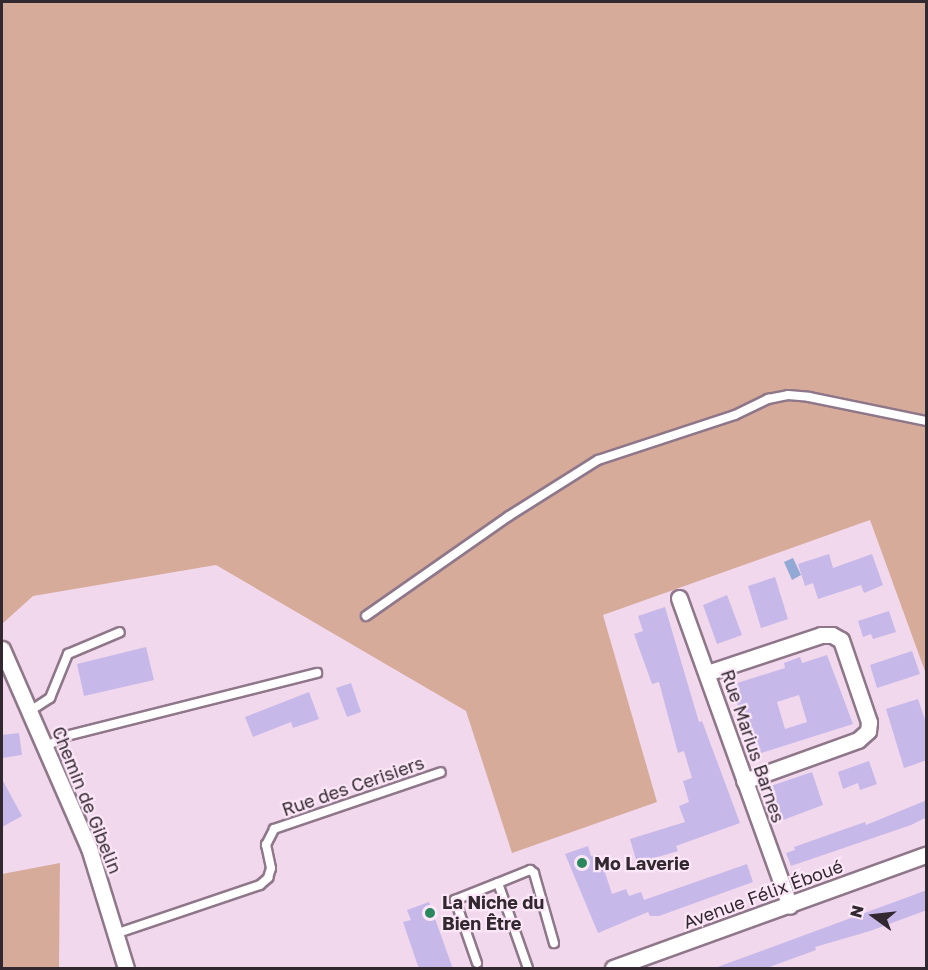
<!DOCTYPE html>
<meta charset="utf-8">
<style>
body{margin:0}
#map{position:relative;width:928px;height:970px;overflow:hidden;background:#f2d8ed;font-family:"Golos Text",sans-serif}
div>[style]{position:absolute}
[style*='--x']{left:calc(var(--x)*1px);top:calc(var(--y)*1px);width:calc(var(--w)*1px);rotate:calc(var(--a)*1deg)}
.green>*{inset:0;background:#d7ab9a}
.water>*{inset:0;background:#92a9d6}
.building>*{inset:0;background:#c6b8e9}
.roads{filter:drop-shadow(2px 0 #8f778a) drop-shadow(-2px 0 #8f778a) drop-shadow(0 2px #8f778a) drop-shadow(0 -2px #8f778a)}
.service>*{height:8px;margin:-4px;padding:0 4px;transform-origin:4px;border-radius:4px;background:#fff}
.minor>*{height:15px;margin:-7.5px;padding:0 7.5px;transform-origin:7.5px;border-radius:7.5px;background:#fff}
.dots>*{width:16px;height:16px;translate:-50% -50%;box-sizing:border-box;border:3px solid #fce7f8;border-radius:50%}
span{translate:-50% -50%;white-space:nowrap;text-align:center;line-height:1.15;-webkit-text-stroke:4.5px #fce7f8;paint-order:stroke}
.street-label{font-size:18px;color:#322830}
.poi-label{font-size:18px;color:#322830;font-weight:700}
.left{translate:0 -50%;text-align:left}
.frame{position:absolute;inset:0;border:3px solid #322830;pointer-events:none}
.north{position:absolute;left:844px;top:886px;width:60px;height:60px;-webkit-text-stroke:4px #fce7f8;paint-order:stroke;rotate:285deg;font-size:16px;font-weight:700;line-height:24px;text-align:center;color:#322830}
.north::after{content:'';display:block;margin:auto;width:21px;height:27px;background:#322830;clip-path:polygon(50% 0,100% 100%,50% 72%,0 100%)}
</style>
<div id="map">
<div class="green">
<div style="clip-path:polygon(2px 2px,926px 2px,926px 674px,870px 520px,603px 615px,657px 802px,512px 853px,466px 711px,216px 565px,33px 596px,2px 624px)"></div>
<div style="clip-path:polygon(60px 863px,59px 968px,2px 968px,2px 874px)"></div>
</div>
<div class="water">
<div style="clip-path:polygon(793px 558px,801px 575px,792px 580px,784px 562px)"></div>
</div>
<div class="building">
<div style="clip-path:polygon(829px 554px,833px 568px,872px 554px,883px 585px,864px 593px,861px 585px,818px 599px,813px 583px,805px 586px,798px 564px)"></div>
<div style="clip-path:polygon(775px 577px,788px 619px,761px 628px,748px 586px)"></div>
<div style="clip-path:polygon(727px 595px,742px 635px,717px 644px,703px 605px)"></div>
<div style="clip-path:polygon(665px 607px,699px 722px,702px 721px,740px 823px,676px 846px,678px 851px,637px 863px,630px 839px,685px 822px,679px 806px,689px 802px,683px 781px,692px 778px,684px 751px,678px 753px,659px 682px,652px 684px,634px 634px,643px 631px,638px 616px)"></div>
<div style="clip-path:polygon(889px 611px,896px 632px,873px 639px,871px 634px,863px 637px,858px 621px)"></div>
<div style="clip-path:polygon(146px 647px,154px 680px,84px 696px,77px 664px)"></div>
<div style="clip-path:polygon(912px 651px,920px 674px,877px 688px,870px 665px)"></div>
<div style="clip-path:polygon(evenodd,827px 655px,853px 724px,755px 755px,731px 685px,785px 668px,784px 663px,800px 657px,802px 663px,827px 655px,799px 695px,807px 722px,785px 729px,777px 702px,799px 695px)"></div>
<div style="clip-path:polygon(351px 683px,361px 712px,347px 717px,336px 688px)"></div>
<div style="clip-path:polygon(309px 692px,319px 719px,293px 728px,291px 722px,253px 737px,245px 717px)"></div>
<div style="clip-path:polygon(918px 699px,927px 726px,927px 760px,904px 768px,886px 709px)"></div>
<div style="clip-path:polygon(19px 733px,22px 755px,2px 758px,2px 735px)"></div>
<div style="clip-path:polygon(869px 761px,877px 784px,860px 790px,858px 783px,843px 789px,838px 772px)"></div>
<div style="clip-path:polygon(812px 772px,823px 805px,783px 820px,771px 786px)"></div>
<div style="clip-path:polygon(2px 779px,22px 816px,2px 827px)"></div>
<div style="clip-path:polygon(927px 800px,927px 817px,911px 825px,791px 866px,786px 853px,795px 850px,794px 847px,865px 822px,866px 825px)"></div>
<div style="clip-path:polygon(588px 846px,591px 856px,599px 854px,612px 894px,626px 889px,629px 896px,641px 892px,644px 900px,747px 864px,753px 882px,659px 916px,650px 916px,648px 912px,598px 933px,565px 854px)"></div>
<div style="clip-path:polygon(927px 890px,927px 910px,870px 931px,815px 947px,816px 950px,764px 969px,712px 969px)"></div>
<div style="clip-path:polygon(429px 902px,448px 955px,453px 969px,419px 969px,403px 922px,411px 920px,407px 910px)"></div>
</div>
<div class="roads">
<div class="service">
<div style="--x:366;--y:616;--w:174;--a:-35"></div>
<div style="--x:509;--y:516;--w:105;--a:-32.2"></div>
<div style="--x:598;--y:460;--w:144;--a:-18.2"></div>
<div style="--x:735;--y:415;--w:37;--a:-26"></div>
<div style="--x:768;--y:399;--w:20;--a:-11"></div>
<div style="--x:788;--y:395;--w:21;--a:5"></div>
<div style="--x:809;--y:397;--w:119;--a:11.6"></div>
<div style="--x:30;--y:711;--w:24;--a:-33"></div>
<div style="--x:50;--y:698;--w:48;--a:-67.8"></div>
<div style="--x:68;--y:654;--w:56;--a:-22.9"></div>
<div style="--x:45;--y:747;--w:24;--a:-28"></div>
<div style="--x:66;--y:736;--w:259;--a:-14.1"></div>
<div style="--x:498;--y:883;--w:35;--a:-22"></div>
<div style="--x:530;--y:870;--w:5;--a:37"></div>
<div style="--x:534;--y:873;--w:73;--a:74.1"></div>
<div style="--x:115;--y:934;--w:153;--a:-18.7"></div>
<div style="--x:260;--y:885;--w:11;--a:-41"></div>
<div style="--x:268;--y:878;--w:10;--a:-73"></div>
<div style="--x:271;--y:868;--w:24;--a:-102"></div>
<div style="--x:266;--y:845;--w:18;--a:-63"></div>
<div style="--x:274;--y:829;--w:176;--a:-18.8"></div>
<div style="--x:477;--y:963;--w:67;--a:-109.2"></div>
<div style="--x:455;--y:900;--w:46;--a:-21.6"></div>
<div style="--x:498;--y:883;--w:90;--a:70.6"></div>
</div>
<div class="minor">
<div style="--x:679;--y:598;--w:327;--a:70.2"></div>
<div style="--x:2;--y:649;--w:217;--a:66.4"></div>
<div style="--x:89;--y:848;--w:126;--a:72.9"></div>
<div style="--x:707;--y:673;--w:120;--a:-18.4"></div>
<div style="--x:821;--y:635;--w:11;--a:0"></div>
<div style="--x:832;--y:635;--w:10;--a:29"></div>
<div style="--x:841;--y:640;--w:87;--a:71.1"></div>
<div style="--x:869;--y:722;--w:9;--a:96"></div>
<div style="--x:868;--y:731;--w:13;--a:138"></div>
<div style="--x:858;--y:740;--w:121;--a:160.2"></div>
<div style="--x:613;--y:968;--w:333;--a:-19.9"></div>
</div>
</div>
<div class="dots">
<div style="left:582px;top:863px;background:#2b875e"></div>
<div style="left:430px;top:913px;background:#2b875e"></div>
</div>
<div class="street-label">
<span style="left:753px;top:746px;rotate:71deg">Rue Marius Barnes</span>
<span style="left:353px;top:786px;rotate:-19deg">Rue des Cerisiers</span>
<span style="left:87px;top:800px;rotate:68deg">Chemin de Gibelin</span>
<span style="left:763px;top:894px;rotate:-20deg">Avenue Félix Éboué</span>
</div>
<div class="poi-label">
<span class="left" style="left:594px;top:863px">Mo Laverie</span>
<span class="left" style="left:442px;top:913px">La Niche du<br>Bien Être</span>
</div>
<div class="frame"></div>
<div class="north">N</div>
</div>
